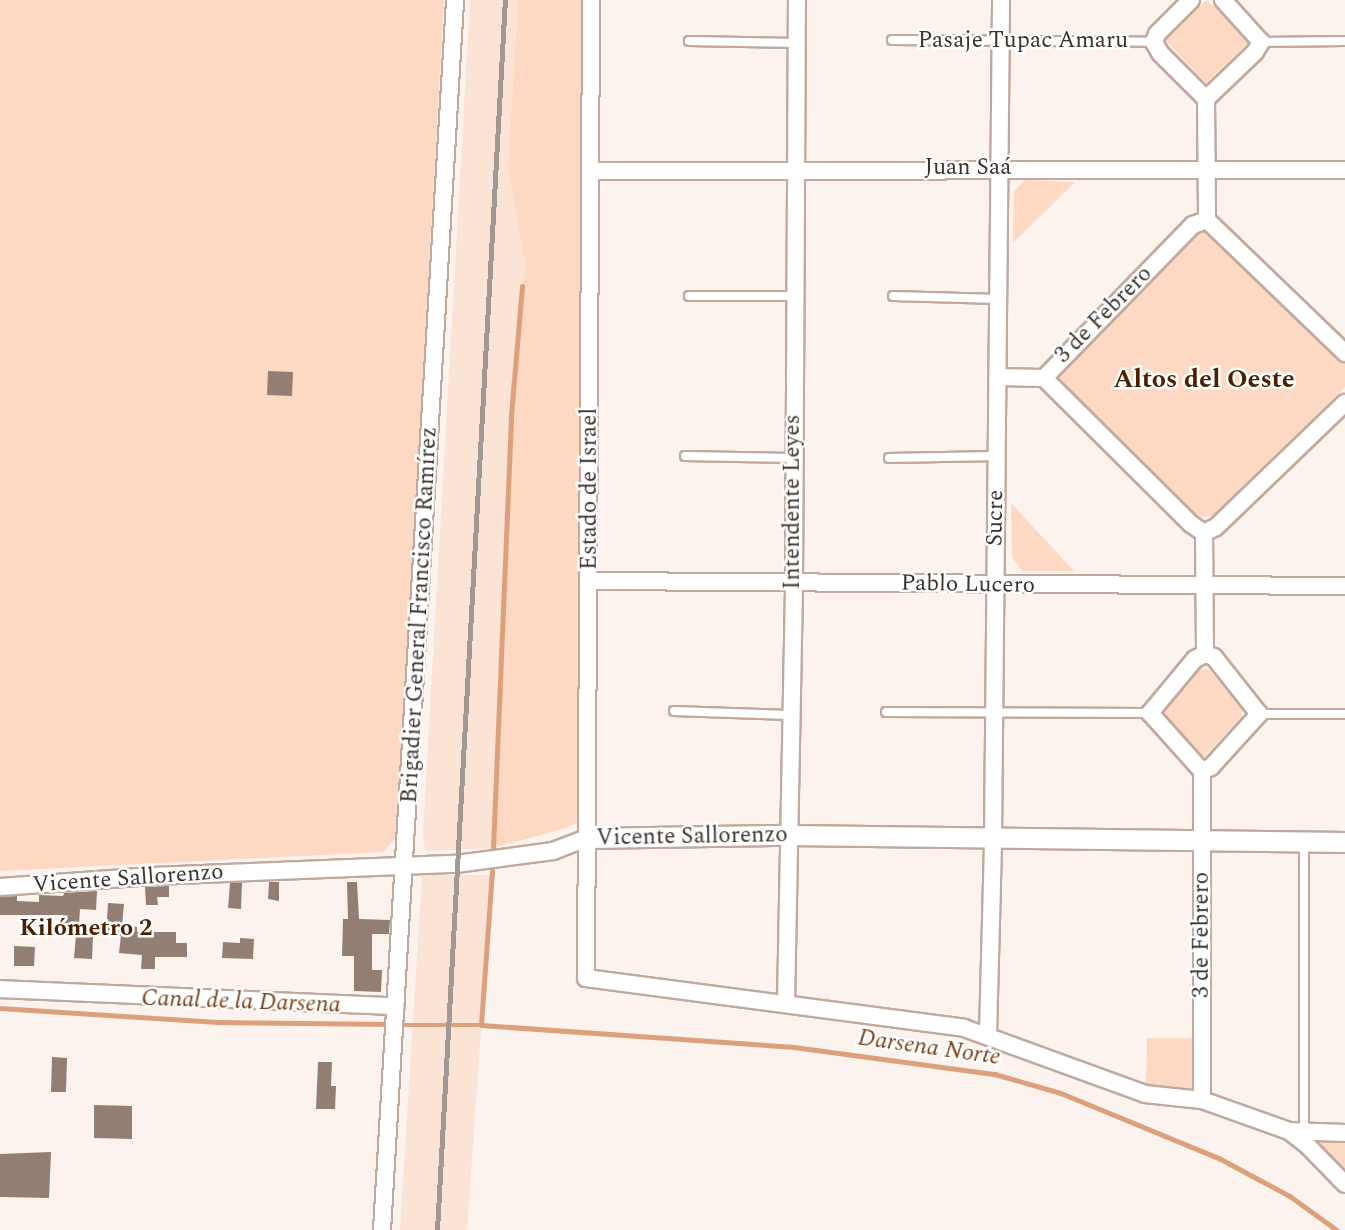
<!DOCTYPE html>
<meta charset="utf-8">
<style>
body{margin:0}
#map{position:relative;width:1345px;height:1230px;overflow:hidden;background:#fcf3ee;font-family:Spectral,serif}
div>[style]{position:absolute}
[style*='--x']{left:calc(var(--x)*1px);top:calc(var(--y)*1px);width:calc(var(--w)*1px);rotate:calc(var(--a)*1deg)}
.built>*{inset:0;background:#fbe3d5}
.green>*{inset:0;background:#fdd8c3}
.stream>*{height:4.5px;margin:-2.25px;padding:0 2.25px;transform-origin:2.25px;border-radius:2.25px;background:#dda07c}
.building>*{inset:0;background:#937e73}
.roads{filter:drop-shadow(2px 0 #c0aa9e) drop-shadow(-2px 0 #c0aa9e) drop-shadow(0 2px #c0aa9e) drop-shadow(0 -2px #c0aa9e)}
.service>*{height:8px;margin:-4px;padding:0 4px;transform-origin:4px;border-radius:4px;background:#fff}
.minor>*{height:16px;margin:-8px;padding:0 8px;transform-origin:8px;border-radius:8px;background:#fff}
.tertiary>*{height:19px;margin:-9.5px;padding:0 9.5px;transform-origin:9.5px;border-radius:9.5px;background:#fff}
.rail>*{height:4.5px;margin:-2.25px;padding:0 2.25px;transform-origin:2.25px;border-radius:2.25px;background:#a29994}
span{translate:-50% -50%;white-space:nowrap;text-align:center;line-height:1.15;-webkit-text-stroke:5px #fff;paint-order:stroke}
.street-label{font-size:23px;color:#3c332e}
.neighbourhood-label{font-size:24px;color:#4b1f00;font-weight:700}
.water-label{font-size:24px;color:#7b411a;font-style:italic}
.quarter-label{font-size:26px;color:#4b1f00;font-weight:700}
</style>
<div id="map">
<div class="built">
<div style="clip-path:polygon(470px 0,518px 0,508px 167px,526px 268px,522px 286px,511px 415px,493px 848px,425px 851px,423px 833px)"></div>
<div style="clip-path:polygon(422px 875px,492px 875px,467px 1230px,400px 1230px)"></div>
</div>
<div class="green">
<div style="clip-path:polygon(0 0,444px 0,397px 837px,383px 852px,0 871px)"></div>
<div style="clip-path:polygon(518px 0,587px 0,580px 812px,578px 822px,566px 828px,493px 848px,511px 415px,522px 286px,526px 268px,508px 167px)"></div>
<div style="clip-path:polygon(1207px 0,1250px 41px,1206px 83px,1165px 40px)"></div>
<div style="clip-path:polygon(1025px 180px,1075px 182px,1013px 243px,1014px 191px)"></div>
<div style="clip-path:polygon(1208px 227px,1345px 362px,1345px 387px,1213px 515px,1203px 517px,1192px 512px,1058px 378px,1061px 370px,1130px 301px,1195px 235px)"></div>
<div style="clip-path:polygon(1011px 503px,1074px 571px,1022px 571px,1012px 557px)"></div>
<div style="clip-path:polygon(1198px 669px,1208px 669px,1242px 707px,1242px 716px,1205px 756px,1196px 754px,1164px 713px,1164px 707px)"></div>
<div style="clip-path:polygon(1147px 1038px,1193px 1038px,1193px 1091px,1146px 1086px)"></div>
<div style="clip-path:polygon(1311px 1139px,1345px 1139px,1345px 1172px)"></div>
</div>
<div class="stream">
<div style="--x:493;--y:848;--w:433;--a:-87.6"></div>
<div style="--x:511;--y:415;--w:129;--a:-85.1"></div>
<div style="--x:0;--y:1008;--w:218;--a:3.7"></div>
<div style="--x:218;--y:1022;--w:173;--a:0.7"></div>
<div style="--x:399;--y:1025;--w:82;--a:0"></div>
<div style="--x:481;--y:1025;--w:314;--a:4"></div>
<div style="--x:794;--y:1047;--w:203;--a:7.7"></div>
<div style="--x:995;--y:1074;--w:69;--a:16.1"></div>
<div style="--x:1061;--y:1093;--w:171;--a:22.4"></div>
<div style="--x:1219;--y:1158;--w:81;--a:28.2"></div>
<div style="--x:1290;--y:1196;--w:58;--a:35.9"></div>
<div style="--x:481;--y:1025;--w:154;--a:-85.9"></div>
</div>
<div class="building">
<div style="clip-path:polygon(268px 371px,293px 372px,292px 396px,267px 395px)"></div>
<div style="clip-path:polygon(269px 882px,279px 882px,279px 901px,268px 899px)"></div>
<div style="clip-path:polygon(347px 882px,357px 882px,359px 919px,390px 920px,389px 934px,372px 934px,372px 970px,382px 970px,381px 992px,354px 991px,354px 956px,342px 956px,343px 919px,348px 919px)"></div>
<div style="clip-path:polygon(230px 883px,242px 883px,241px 909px,228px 908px)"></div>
<div style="clip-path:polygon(169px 886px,169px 897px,157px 897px,158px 905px,146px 905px,145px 887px)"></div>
<div style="clip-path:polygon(97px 891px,96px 910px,80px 909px,79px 924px,62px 923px,63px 915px,0 915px,0 897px,17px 896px,17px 901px,39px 902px,39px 895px,63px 896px,64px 893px)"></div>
<div style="clip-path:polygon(108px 903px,124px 904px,121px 936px,106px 935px)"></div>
<div style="clip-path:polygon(122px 926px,137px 927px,137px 932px,176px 932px,176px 943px,187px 943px,187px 957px,155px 957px,155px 969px,141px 969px,142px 955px,119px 953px)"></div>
<div style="clip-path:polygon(76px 935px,93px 936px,92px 959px,74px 958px)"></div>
<div style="clip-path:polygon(240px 938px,254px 939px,253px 959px,222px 958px,223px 942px,240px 943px)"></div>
<div style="clip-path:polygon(14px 946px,35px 947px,34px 966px,14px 966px)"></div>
<div style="clip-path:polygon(52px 1057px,67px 1058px,66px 1092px,51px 1092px)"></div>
<div style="clip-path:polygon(318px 1062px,332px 1062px,331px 1086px,336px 1086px,335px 1109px,316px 1109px)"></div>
<div style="clip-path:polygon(94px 1105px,132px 1106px,132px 1139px,94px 1138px)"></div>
<div style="clip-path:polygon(51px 1152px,49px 1198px,0 1197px,0 1154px)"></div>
</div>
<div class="roads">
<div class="service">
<div style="--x:892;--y:40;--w:262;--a:0.4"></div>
<div style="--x:689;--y:41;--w:108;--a:1.1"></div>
<div style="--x:1261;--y:42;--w:84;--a:-0.7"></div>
<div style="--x:689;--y:296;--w:105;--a:0"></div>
<div style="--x:893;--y:296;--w:105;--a:1.6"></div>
<div style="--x:685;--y:456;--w:108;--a:1.1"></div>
<div style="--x:889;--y:458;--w:108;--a:-1.1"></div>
<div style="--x:674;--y:711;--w:116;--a:2"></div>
<div style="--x:886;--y:712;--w:264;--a:0.2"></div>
<div style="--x:1259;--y:714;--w:86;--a:0"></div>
<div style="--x:1304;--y:1132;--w:290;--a:-90"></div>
</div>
<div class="minor">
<div style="--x:591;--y:0;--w:978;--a:90.29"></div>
<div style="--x:586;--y:978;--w:381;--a:7.5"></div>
<div style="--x:964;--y:1028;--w:193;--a:20"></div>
<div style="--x:1145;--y:1094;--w:57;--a:6"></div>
<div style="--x:1202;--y:1100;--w:92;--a:19.6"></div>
<div style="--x:1289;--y:1131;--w:24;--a:38"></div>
<div style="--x:1308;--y:1146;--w:53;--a:45.8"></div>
<div style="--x:1191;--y:0;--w:48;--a:135"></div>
<div style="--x:1157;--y:34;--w:9;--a:111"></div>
<div style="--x:1154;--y:42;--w:13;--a:61"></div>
<div style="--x:1160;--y:53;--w:65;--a:45"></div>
<div style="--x:1206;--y:99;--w:68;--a:-43.8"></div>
<div style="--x:1255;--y:52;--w:12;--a:-59"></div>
<div style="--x:1261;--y:42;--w:57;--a:-132.1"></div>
<div style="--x:1206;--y:99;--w:121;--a:89.5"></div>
<div style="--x:590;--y:171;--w:755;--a:-0.08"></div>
<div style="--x:1207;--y:220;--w:192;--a:43.9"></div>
<div style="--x:998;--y:377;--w:46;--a:1.2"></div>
<div style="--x:1204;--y:533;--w:16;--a:-145"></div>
<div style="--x:1191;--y:524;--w:207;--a:-135.2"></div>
<div style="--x:1044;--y:378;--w:214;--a:-45.8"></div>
<div style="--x:1193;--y:225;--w:15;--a:-20"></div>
<div style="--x:1204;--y:533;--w:13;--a:-27"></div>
<div style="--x:1216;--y:527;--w:179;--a:-43.9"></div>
<div style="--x:1204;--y:533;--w:121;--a:89.5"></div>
<div style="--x:590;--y:581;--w:755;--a:0.38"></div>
<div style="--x:1202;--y:771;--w:329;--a:90"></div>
<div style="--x:1202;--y:771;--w:10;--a:-24"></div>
<div style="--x:1211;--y:767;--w:72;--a:-47.8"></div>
<div style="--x:1259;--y:714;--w:73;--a:-128.3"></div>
<div style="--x:1214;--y:657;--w:9;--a:-162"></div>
<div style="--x:1202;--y:771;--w:78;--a:-131.9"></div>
<div style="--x:1150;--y:713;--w:70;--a:-50.2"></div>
<div style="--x:1195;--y:659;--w:11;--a:-27"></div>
<div style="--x:0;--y:887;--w:153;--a:-4.1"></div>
<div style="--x:153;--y:876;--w:303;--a:-2.3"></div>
<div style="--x:456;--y:864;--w:98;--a:-7.6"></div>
<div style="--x:553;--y:851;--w:36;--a:-21"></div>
<div style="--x:0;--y:989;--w:396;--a:2.5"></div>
<div style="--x:786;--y:1004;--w:421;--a:-88.9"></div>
<div style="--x:794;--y:583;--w:583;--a:-89.71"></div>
<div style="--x:988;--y:1035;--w:197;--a:-88.5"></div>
<div style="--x:993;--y:838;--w:838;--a:-89.45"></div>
<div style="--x:1289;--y:1131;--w:56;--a:2"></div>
<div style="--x:382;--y:1230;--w:1232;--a:-86.6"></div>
</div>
<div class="tertiary">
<div style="--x:587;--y:838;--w:202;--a:-0.9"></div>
<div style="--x:789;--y:835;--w:556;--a:0.72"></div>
</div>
</div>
<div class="rail">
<div style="--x:437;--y:1230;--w:1232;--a:-86.84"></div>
</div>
<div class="street-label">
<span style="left:1023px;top:41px">Pasaje Tupac Amaru</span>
<span style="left:968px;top:168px">Juan Saá</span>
<span style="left:1104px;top:315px;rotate:-45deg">3 de Febrero</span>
<span style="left:590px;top:489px;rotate:-90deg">Estado de Israel</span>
<span style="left:793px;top:502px;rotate:-90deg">Intendente Leyes</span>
<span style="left:996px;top:518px;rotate:-89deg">Sucre</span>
<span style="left:968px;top:585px;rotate:1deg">Pablo Lucero</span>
<span style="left:420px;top:615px;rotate:-87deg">Brigadier General Francisco Ramírez</span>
<span style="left:692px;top:837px;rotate:-1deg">Vicente Sallorenzo</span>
<span style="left:128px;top:879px;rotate:-4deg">Vicente Sallorenzo</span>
<span style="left:1202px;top:935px;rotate:-90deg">3 de Febrero</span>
</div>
<div class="neighbourhood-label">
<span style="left:86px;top:929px">Kilómetro 2</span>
</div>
<div class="water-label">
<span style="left:241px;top:1002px;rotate:2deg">Canal de la Darsena</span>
<span style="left:929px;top:1048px;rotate:8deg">Darsena Norte</span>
</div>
<div class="quarter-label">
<span style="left:1204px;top:380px">Altos del Oeste</span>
</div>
</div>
